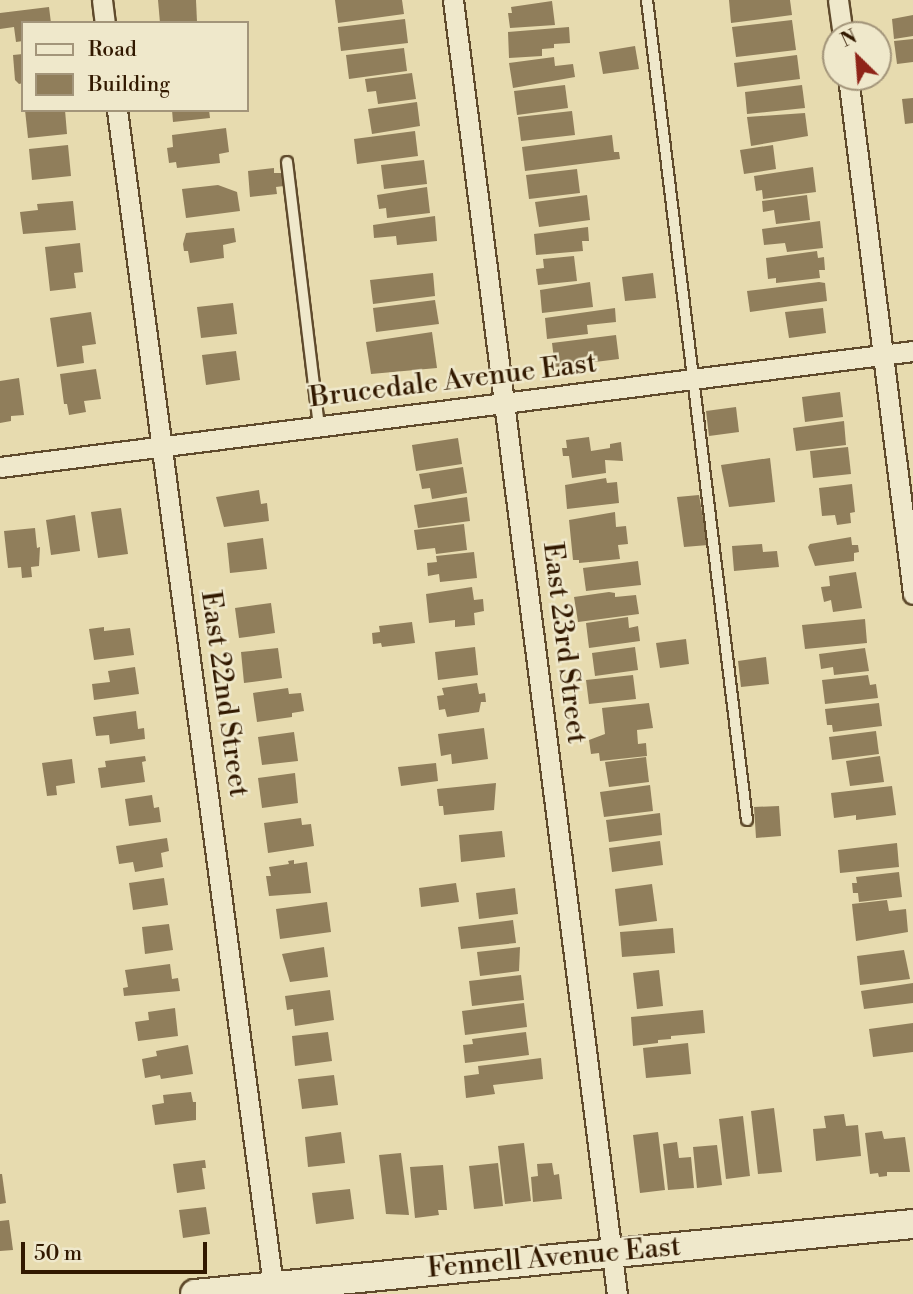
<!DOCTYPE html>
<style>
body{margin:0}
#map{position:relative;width:913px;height:1294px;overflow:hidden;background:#e7dbaf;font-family:"Libre Bodoni",serif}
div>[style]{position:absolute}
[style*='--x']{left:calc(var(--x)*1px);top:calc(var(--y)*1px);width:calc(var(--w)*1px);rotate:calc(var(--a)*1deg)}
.building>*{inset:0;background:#907e5b}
.roads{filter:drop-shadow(2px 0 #5f4a2c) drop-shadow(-2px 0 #5f4a2c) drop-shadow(0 2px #5f4a2c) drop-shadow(0 -2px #5f4a2c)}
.service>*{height:10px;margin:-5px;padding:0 5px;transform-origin:5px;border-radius:5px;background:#efe8cb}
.minor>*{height:19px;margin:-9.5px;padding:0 9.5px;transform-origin:9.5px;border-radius:9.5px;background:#efe8cb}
.secondary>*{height:28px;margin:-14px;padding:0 14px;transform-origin:14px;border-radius:14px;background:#efe8cb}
span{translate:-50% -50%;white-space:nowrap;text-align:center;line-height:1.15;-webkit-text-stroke:5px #efe8cb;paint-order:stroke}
.street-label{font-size:28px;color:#321900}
.legend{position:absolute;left:21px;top:21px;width:228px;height:91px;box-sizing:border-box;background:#efe8cb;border:2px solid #a3957a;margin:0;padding:9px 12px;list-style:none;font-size:21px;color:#321900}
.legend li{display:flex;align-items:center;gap:14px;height:35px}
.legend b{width:35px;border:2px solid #a3957a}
.north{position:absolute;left:822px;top:21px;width:70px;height:70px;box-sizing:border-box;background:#efe8cb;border:2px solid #a3957a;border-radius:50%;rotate:335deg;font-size:19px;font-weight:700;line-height:28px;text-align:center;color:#321900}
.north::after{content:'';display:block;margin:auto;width:24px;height:32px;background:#8f2418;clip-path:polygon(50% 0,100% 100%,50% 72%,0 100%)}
.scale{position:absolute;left:21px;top:1242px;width:186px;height:32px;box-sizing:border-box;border:4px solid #321900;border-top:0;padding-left:9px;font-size:21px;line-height:24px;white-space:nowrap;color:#321900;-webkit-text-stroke:5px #efe8cb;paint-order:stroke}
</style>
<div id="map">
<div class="building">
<div style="clip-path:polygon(158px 0,196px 0,197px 22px,160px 23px)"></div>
<div style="clip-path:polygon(335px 0,402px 0,404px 14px,338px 23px)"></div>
<div style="clip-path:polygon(729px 0,790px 0,792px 15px,731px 23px)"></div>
<div style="clip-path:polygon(552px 1px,555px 25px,510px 28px,508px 13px,512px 13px,511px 7px)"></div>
<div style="clip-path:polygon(49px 7px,51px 23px,23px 23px,23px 41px,16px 42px,14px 27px,0 29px,0 13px)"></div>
<div style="clip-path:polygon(913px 15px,913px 36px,894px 39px,892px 19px)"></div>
<div style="clip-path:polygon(405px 19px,408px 43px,341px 51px,338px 27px)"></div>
<div style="clip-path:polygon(792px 20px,796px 50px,736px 57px,732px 27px)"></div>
<div style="clip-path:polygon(569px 27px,570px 43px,554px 44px,554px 48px,542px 49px,542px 56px,509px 58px,508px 32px)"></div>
<div style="clip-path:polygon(913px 39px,913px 62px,897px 64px,894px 41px)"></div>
<div style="clip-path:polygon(635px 46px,639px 69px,603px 74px,599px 52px)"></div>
<div style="clip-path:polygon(404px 48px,407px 71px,349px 79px,346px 55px)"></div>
<div style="clip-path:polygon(23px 54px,23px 83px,19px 84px,15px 80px,13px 55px)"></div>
<div style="clip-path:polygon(797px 55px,800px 79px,737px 87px,734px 63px)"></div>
<div style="clip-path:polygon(554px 57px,555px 66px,573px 64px,575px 77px,513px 88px,509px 63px)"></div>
<div style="clip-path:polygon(412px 73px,416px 99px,378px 104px,376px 91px,367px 92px,365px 79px)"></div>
<div style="clip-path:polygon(565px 85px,568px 108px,517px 115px,514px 91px)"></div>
<div style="clip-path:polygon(802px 85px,805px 108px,747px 114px,745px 92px)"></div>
<div style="clip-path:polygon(913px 98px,913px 123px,905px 124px,902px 99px)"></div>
<div style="clip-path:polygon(417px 102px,420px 126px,372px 134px,368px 109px)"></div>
<div style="clip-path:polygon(25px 110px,65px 110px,67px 134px,28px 138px)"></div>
<div style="clip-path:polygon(172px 110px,209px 110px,210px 118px,173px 122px)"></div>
<div style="clip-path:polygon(572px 111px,575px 135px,521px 141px,518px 117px)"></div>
<div style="clip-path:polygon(805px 113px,808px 136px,751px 146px,747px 117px)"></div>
<div style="clip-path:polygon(226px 128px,229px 152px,219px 154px,220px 163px,177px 168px,176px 162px,169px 163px,167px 148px,173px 147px,172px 135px)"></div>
<div style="clip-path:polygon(415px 131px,418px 156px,357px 164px,354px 139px)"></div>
<div style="clip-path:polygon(612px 135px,614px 152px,619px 152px,620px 159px,525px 171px,522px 147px)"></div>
<div style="clip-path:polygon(68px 145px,71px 176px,32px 180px,29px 149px)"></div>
<div style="clip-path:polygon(773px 145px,776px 169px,744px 174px,740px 150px)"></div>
<div style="clip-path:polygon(424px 160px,427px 184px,384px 189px,381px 165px)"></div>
<div style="clip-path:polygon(813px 167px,816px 192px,763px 199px,762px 190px,756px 191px,754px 176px)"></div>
<div style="clip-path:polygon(274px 168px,274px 173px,283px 173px,284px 186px,276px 187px,277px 194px,250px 197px,248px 171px)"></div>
<div style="clip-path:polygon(577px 169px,580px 193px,529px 199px,526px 175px)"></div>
<div style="clip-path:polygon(218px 185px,237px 192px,240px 211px,186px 218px,182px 189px)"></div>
<div style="clip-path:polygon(427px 187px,430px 213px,387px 218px,386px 208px,379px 209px,377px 195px)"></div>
<div style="clip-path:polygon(587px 195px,590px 220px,539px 227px,535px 202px)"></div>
<div style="clip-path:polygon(807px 195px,810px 220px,776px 224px,774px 210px,763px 212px,762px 201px)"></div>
<div style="clip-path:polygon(73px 201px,76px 230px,23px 234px,20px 212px,38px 210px,37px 204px)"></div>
<div style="clip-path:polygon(435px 216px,437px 241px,397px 245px,396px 236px,374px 238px,373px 225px)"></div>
<div style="clip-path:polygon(820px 221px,823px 248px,787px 252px,785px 243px,764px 245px,762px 229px)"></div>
<div style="clip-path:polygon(588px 227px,589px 241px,582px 241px,583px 251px,536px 255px,534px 234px)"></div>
<div style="clip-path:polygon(234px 228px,236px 242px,223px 245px,224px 258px,190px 263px,188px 251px,184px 251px,183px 244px,186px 233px)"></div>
<div style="clip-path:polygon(80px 243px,83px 272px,74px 273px,76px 288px,50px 291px,45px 247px)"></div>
<div style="clip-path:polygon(817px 251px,818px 258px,824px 257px,825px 270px,819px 270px,820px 278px,776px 283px,776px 278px,768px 279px,766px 258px)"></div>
<div style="clip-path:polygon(574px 256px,577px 281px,538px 285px,536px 269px,544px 268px,543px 259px)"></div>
<div style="clip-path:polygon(433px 273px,435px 296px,373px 304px,370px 280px)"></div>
<div style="clip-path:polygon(653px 273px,656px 298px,625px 301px,622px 277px)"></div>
<div style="clip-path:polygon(590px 282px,593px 307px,542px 313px,540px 290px)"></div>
<div style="clip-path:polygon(819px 282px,825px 283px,827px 301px,750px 312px,747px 291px)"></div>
<div style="clip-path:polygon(435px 300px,439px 324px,376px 332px,373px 308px)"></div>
<div style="clip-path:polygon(233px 303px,237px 334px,201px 338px,197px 307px)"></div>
<div style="clip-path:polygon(615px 308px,616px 322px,587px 325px,588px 334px,547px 339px,545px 318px)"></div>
<div style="clip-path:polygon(823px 308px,826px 333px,789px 338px,785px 312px)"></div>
<div style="clip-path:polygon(91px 312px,96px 344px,82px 346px,84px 363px,57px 367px,50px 318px)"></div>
<div style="clip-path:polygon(432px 332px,437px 368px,371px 374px,366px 342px)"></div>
<div style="clip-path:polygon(616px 335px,619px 359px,555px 367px,552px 343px)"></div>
<div style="clip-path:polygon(236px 351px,240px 380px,206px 385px,202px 355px)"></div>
<div style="clip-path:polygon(96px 369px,101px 399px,84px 401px,86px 412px,69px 415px,67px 404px,64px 404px,60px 374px)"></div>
<div style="clip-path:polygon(19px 378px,24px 415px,11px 416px,11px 421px,0 423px,0 381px)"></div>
<div style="clip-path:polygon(840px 392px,843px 417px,805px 422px,802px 397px)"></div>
<div style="clip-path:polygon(736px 407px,739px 432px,709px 436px,706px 411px)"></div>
<div style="clip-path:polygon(844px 421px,846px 445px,796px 451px,793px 428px)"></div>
<div style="clip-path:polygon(589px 437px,591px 451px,610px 448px,610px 444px,621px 442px,623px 461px,605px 460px,606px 473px,572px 478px,569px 456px,563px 456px,562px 448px,567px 448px,566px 440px)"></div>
<div style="clip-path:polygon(458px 438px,462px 464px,416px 471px,412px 445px)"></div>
<div style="clip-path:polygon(848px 447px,851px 474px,813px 478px,810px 451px)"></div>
<div style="clip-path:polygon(770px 458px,775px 502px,729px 507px,721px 465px)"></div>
<div style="clip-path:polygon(463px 467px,467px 493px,432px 499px,430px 488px,422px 489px,419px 474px)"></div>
<div style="clip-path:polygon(606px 478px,607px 483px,617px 482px,619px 503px,567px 509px,565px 485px)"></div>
<div style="clip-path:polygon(852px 484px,855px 512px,850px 513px,851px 523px,837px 525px,835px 515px,822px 516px,819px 488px)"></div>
<div style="clip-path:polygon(259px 490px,261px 504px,267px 503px,269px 521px,224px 527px,216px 497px)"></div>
<div style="clip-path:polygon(699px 495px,708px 545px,684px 547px,677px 497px)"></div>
<div style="clip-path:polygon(467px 497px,470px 521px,418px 528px,414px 505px)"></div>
<div style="clip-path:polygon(121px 508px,128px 554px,98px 558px,91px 512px)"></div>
<div style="clip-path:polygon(615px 512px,616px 527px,626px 526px,628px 544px,618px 545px,620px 559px,579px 563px,579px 560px,573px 560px,569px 520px)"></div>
<div style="clip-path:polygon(75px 515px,80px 551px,51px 555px,46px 520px)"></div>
<div style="clip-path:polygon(464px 524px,467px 550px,436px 554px,435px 548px,417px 550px,414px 530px)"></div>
<div style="clip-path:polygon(35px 528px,37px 548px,40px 547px,39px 566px,31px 567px,32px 577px,22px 578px,21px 567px,8px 568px,4px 531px)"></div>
<div style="clip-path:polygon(851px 537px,852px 545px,858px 545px,859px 552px,854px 553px,854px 561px,815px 566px,808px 547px,810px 544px)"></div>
<div style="clip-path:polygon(263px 538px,267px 569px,230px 573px,227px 543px)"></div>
<div style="clip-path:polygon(762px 544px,763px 552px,777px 551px,779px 567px,734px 571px,732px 546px)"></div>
<div style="clip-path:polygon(474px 552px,477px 578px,440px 582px,439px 574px,428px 576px,427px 563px,437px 562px,436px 556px)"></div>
<div style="clip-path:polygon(638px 561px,641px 585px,586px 591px,583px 568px)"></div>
<div style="clip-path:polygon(856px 572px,862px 608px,833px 612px,831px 600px,824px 602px,821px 587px,830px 586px,829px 576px)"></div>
<div style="clip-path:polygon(472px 587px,474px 600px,483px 599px,484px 611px,474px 613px,475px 625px,455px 627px,455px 620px,429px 623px,426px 594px)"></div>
<div style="clip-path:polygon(609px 592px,615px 593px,615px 597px,636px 595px,639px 614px,578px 622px,574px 597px)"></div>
<div style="clip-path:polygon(271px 603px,275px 633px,239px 638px,235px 608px)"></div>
<div style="clip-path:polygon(628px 617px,629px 628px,638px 626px,640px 641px,589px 648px,586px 623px)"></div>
<div style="clip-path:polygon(865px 619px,867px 643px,805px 649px,802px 625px)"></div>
<div style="clip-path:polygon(412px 622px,415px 643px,382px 647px,381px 643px,373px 644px,372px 633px,380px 632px,379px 626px)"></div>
<div style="clip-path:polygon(104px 627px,104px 631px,130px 628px,134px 655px,94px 660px,89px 629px)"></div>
<div style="clip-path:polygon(686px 639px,689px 664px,660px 668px,656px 643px)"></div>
<div style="clip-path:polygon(475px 647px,478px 675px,438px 680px,435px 652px)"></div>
<div style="clip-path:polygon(635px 647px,638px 670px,595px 676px,592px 653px)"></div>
<div style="clip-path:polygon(278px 648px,282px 678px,244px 683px,241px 652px)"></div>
<div style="clip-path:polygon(865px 648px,869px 671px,834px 675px,833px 667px,821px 669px,819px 654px)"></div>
<div style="clip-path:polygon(766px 657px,769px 684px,741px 687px,738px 661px)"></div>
<div style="clip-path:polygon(135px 667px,139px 694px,94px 700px,92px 684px,110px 682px,108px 671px)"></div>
<div style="clip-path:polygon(633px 675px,636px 699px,589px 704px,586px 680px)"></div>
<div style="clip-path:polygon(868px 675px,870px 685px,876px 684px,878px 698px,825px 704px,822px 680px)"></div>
<div style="clip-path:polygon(477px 683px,479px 694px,485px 693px,486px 702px,481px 702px,479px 712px,447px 717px,445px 709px,439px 710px,437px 696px,444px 695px,442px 688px)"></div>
<div style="clip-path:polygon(288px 688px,289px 694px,301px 693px,304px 711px,292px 713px,292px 717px,257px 722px,253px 693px)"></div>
<div style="clip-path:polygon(649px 703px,653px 728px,637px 730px,638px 744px,646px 743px,647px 756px,600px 761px,599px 753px,591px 754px,589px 740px,605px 734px,602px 708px)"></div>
<div style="clip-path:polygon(879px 703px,882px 726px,833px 732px,832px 725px,827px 725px,825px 709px)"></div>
<div style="clip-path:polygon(136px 711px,138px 729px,144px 728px,145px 739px,110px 744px,109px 735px,96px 736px,93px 717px)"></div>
<div style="clip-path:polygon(484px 728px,488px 759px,452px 764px,451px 754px,441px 756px,438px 734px)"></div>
<div style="clip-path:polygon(876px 731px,879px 754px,832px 760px,829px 737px)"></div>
<div style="clip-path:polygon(294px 732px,298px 761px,262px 765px,258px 737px)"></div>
<div style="clip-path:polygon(145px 756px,146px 761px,142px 762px,145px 782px,101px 788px,98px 768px,106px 767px,105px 761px)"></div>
<div style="clip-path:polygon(880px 756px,884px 782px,850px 786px,846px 761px)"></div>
<div style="clip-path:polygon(646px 757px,649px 782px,609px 787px,605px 762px)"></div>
<div style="clip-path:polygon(72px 759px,75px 783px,56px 786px,57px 795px,47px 796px,42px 763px)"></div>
<div style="clip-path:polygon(436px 763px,438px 781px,401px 786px,398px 767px)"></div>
<div style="clip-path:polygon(295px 773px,298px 803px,262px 808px,258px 778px)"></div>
<div style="clip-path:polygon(496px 783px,494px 810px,444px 815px,443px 806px,439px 806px,437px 789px)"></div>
<div style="clip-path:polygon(650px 785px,653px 811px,604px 817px,600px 792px)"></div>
<div style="clip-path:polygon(892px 786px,896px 815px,856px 820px,856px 815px,834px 818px,831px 793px)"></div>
<div style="clip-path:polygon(152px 795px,154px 808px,159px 807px,161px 822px,129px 826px,125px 799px)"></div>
<div style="clip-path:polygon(779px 806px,781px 836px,756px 838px,754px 807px)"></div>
<div style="clip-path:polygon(660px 813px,662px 835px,609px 842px,606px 820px)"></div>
<div style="clip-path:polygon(301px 818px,302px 825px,311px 824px,314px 846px,268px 853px,264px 823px)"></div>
<div style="clip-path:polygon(502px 831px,505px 857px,461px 862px,459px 835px)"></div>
<div style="clip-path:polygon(167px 838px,169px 851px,161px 853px,163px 867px,135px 872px,133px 862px,119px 864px,116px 846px)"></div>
<div style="clip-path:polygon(660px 841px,663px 865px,612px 872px,609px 848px)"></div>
<div style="clip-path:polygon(897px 843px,899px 867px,840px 873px,838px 850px)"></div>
<div style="clip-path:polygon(294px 860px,294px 864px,307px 862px,311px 893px,269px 896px,266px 876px,271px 876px,269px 867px,289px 864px,288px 861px)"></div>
<div style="clip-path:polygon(899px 872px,902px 897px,859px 902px,858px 893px,853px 893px,852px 883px,857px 883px,856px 877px)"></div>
<div style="clip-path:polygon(164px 878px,168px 905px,133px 910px,129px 883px)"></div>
<div style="clip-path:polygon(456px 883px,459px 902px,421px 907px,419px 888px)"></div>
<div style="clip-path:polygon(652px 884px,657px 921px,619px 926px,615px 889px)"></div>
<div style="clip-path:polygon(515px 888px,518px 914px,479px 919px,476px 893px)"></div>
<div style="clip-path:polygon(887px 900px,889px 911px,906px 909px,908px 932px,856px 941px,852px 904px)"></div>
<div style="clip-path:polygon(327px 902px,331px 932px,280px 939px,276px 909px)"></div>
<div style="clip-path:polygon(513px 920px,516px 943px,461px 949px,458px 927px)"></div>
<div style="clip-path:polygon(169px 924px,173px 950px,145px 954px,142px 927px)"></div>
<div style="clip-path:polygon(673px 928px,675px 953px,622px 957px,620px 932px)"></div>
<div style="clip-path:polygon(324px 947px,328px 977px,290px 982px,282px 954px)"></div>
<div style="clip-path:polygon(520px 947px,519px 971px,480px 976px,477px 952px)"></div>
<div style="clip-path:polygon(904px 950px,910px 979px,860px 985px,857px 956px)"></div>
<div style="clip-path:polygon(170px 964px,172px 979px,178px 978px,180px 991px,124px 996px,123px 988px,128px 987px,125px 970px)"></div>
<div style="clip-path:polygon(659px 970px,663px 1006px,637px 1009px,633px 973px)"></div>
<div style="clip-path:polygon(521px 975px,524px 1000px,472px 1006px,469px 981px)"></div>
<div style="clip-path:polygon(913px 983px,913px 1003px,864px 1009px,861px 991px)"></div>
<div style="clip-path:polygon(330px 990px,334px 1020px,295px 1026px,293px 1009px,287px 1010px,285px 996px)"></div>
<div style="clip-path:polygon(524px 1003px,527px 1027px,465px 1035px,462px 1011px)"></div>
<div style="clip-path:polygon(175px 1008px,178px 1036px,138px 1041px,135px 1022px,149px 1020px,148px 1012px)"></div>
<div style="clip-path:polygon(703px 1010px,705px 1033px,671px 1036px,671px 1039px,658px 1040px,658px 1043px,633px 1046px,631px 1017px)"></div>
<div style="clip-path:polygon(913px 1023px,913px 1052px,873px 1057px,869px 1029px)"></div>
<div style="clip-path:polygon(328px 1032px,332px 1061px,295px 1066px,292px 1036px)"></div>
<div style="clip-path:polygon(526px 1032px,529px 1055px,465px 1063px,463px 1045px,473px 1044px,472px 1039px)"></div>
<div style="clip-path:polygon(688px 1043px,691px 1074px,646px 1078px,643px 1048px)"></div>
<div style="clip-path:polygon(188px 1045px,193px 1074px,161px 1079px,160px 1075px,145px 1078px,142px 1059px,157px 1056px,156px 1051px)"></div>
<div style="clip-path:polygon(541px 1058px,543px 1079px,493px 1085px,495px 1094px,466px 1098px,464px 1076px,479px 1074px,478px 1066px)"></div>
<div style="clip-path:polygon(334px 1075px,338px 1105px,302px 1109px,298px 1079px)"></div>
<div style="clip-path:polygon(191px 1092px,193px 1102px,196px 1102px,196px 1120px,155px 1125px,152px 1105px,164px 1103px,163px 1095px)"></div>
<div style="clip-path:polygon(774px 1108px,782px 1172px,758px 1174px,751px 1111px)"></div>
<div style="clip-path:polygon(844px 1114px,846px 1126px,858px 1125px,861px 1156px,816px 1161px,813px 1129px,826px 1128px,824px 1116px)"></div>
<div style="clip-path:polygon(743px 1116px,750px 1176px,726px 1179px,719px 1119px)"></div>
<div style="clip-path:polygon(882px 1131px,884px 1139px,905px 1137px,910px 1172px,887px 1172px,887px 1176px,879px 1177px,878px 1173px,870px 1174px,865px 1133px)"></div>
<div style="clip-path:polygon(341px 1132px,345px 1163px,308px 1167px,305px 1137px)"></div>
<div style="clip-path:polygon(658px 1132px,665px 1190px,640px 1193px,633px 1135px)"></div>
<div style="clip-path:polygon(677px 1142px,679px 1158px,691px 1157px,694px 1188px,668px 1190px,663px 1144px)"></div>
<div style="clip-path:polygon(524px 1143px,531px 1201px,505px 1204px,498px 1146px)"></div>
<div style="clip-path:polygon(717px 1145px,722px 1185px,697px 1188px,693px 1147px)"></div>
<div style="clip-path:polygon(401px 1153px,409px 1215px,386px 1214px,379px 1155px)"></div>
<div style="clip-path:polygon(205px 1160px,206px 1168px,202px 1168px,205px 1189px,177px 1193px,173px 1164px)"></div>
<div style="clip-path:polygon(498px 1163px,503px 1206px,474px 1209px,469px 1166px)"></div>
<div style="clip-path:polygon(552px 1163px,554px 1175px,559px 1174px,562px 1199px,533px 1202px,531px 1177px,538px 1176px,537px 1164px)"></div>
<div style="clip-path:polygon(443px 1165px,447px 1210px,438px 1210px,439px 1215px,415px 1218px,410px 1167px)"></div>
<div style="clip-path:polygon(0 1174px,2px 1174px,6px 1203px,0 1204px)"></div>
<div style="clip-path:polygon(350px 1189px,354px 1219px,316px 1224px,312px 1193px)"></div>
<div style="clip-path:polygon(206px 1207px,210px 1234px,183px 1238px,179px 1210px)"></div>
<div style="clip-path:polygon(9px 1220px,13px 1250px,0 1251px,0 1221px)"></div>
</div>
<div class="roads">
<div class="service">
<div style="--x:647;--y:0;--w:826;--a:83.05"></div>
<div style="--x:287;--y:162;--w:266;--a:83.1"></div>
</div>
<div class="minor">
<div style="--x:102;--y:0;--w:23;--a:83"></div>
<div style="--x:453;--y:0;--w:1304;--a:82.78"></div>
<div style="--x:838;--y:0;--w:35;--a:82"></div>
<div style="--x:848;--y:77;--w:521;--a:82.83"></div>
<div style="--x:117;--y:110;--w:1185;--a:82.44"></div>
<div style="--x:0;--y:467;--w:920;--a:-7.24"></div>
</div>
<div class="secondary">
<div style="--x:195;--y:1294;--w:721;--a:-5.57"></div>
</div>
</div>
<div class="street-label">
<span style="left:453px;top:381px;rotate:-7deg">Brucedale Avenue East</span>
<span style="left:564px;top:643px;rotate:83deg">East 23rd Street</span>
<span style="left:224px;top:694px;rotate:82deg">East 22nd Street</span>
<span style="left:554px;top:1258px;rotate:-5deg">Fennell Avenue East</span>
</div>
<ul class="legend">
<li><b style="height:9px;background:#efe8cb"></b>Road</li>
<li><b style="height:19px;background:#907e5b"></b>Building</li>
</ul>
<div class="north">N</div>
<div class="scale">50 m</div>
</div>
